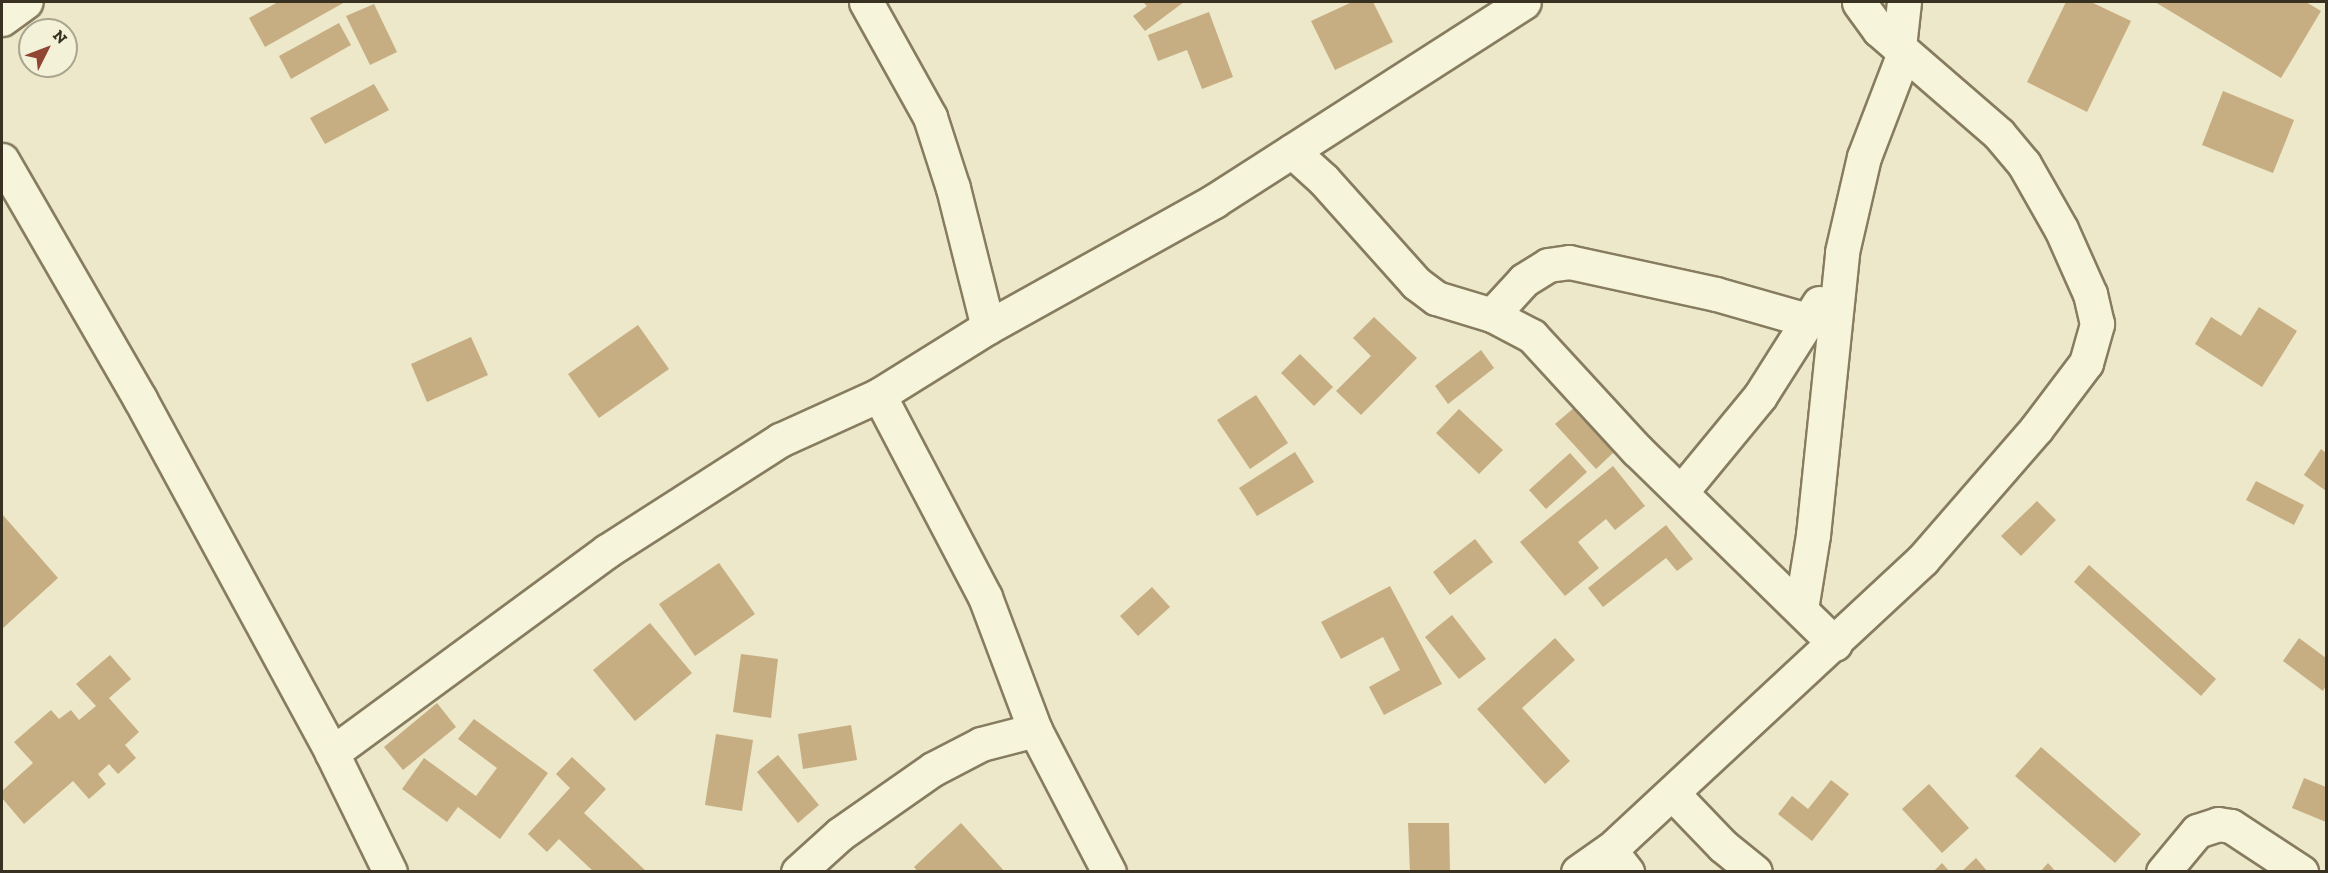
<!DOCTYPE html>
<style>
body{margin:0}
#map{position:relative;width:2328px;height:873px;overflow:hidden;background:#ece8c9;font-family:"Zilla Slab",serif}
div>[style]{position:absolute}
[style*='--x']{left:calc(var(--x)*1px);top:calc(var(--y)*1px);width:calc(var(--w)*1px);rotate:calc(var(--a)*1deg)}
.building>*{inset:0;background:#c7ad82}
.roads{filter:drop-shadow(2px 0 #877c5f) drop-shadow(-2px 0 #877c5f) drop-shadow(0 2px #877c5f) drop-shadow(0 -2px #877c5f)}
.minor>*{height:33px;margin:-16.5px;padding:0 16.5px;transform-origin:16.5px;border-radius:16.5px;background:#f7f4dc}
span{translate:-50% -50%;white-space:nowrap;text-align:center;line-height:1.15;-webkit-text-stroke:4.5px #f3f1d8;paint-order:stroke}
.frame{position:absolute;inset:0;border:3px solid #383121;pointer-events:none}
.north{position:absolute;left:18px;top:18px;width:60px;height:60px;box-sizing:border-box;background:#f3f1d8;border:2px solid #a8a48f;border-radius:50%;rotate:48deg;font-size:16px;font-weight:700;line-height:24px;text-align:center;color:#383121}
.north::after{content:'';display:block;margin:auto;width:21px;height:27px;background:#914634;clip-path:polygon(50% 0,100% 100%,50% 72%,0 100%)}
</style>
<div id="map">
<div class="building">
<div style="clip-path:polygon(278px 2px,345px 2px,265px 47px,249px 18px)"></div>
<div style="clip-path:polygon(1143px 2px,1184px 2px,1145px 31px,1133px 16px,1147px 6px)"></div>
<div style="clip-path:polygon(1352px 2px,1373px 2px,1393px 42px,1335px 70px,1311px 21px)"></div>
<div style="clip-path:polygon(2066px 2px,2091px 2px,2131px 21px,2087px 112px,2027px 82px)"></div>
<div style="clip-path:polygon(2155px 2px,2306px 2px,2321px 11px,2281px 78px)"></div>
<div style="clip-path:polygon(374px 4px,397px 52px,370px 65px,346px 16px)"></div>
<div style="clip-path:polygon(1209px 12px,1233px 77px,1202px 89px,1187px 50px,1158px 61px,1148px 35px)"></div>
<div style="clip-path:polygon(339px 23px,351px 45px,291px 79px,279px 56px)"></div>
<div style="clip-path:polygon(374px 84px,389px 110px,325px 144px,310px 118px)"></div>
<div style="clip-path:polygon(2223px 91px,2294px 120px,2273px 173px,2202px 145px)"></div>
<div style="clip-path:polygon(2259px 307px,2297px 331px,2262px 387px,2195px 344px,2211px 317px,2241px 336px)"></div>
<div style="clip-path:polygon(1374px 317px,1417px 358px,1361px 415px,1336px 391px,1371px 356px,1353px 338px)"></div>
<div style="clip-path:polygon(638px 325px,669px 369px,599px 418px,568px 374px)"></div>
<div style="clip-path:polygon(471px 337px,488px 375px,427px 402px,411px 364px)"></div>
<div style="clip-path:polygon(1481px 350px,1494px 368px,1448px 404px,1435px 386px)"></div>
<div style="clip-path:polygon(1300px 354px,1333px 387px,1314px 406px,1281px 373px)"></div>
<div style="clip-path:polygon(1256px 395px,1288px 443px,1250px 469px,1217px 420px)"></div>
<div style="clip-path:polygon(1575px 407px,1615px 451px,1596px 469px,1555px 424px)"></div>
<div style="clip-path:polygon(1459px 409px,1503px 450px,1479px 474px,1436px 433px)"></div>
<div style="clip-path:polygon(2321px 449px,2326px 453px,2326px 491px,2304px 475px)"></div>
<div style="clip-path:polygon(1295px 452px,1314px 482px,1257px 516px,1239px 488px)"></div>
<div style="clip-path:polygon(1570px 453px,1587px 472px,1546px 509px,1529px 490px)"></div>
<div style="clip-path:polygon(1613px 466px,1645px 506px,1615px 530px,1606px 519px,1578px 542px,1599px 568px,1565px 596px,1520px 542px)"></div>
<div style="clip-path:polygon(2256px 481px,2304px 505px,2294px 525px,2246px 500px)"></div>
<div style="clip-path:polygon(2037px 501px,2056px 520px,2021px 556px,2001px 536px)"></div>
<div style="clip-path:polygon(2px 514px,58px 578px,2px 629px)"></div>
<div style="clip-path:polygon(1666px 525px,1693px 559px,1677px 571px,1666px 558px,1603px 607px,1588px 588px)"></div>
<div style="clip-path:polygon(1475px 539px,1493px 562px,1450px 595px,1433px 572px)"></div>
<div style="clip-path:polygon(719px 563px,755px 614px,695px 656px,659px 604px)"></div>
<div style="clip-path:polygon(2089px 565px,2216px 679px,2201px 696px,2074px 582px)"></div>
<div style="clip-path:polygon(1390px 586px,1442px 684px,1384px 715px,1369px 687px,1400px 670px,1383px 637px,1341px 659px,1321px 622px)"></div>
<div style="clip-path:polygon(1152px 587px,1170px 607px,1138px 636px,1120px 616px)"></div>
<div style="clip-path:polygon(1452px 615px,1486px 659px,1459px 679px,1425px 637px)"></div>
<div style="clip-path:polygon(650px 623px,692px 673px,635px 721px,593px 670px)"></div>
<div style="clip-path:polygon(1555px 638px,1575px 660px,1522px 708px,1570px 761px,1545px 784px,1477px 709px)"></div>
<div style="clip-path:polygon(2299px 638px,2326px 658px,2326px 685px,2323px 691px,2283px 661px)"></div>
<div style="clip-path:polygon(741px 654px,778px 659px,771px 718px,733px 712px)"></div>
<div style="clip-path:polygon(110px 655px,131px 679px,109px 698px,139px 732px,125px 745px,136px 758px,118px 774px,109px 764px,98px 774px,106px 784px,89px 799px,73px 781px,24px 824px,2px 798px,2px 791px,33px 763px,14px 742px,51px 710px,59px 719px,71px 710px,79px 720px,96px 706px,76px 684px)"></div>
<div style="clip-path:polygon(437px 703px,456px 727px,403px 770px,384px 747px)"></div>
<div style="clip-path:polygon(474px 719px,548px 773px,500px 839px,458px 807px,447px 822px,402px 789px,424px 758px,476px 796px,497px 768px,458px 739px)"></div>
<div style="clip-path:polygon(851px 725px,857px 760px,803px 769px,798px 734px)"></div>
<div style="clip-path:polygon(716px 734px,753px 740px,742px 811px,705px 805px)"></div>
<div style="clip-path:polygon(2041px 747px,2141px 834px,2115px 863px,2015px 776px)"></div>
<div style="clip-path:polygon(778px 755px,819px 805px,798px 823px,757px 772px)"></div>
<div style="clip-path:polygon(572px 757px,606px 789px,584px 813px,647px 872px,594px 872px,559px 839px,547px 852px,528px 834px,570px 788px,556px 774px)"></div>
<div style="clip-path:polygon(2304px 778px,2326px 787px,2326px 822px,2292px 808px)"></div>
<div style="clip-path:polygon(1831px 780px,1849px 794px,1812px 841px,1778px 814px,1792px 796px,1808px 809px)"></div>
<div style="clip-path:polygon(1929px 784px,1969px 828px,1942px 853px,1902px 809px)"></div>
<div style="clip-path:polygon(961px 823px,1005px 872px,918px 872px,914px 867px)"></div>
<div style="clip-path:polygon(1408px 823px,1449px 823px,1450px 872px,1410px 872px)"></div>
<div style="clip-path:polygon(1976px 858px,1988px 872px,1961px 872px)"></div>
<div style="clip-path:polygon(1942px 863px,1950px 872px,1933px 872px)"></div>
<div style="clip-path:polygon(2048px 863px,2056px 872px,2040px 872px)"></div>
</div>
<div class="roads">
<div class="minor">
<div style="--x:866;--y:2;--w:132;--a:60.9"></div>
<div style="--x:930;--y:117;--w:75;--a:72.1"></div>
<div style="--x:953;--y:188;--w:143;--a:75.9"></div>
<div style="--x:2;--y:19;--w:29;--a:-36"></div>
<div style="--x:1899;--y:47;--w:45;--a:-83.7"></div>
<div style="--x:1292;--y:151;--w:42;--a:42.1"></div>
<div style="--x:1323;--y:179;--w:140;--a:48.2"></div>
<div style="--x:1416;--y:283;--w:25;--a:37"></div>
<div style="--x:1436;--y:298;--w:59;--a:16.9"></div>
<div style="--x:1492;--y:315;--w:45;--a:27.7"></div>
<div style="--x:1532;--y:336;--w:155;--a:47.4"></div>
<div style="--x:1637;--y:450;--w:277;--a:44.4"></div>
<div style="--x:2;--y:160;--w:276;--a:60"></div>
<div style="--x:140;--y:399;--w:403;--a:61.5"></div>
<div style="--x:332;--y:753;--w:132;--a:64"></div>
<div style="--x:1492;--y:315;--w:47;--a:-47.6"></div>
<div style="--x:1524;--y:280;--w:28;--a:-32"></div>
<div style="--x:1548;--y:265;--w:21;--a:-8"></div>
<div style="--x:1569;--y:262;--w:150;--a:12.3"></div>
<div style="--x:1716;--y:294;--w:95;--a:15.9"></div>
<div style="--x:879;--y:395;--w:228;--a:62.3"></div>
<div style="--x:985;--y:597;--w:142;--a:69.4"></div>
<div style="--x:1035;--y:730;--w:160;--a:62.5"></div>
<div style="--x:1681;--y:492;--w:124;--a:-50.5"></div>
<div style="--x:1760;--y:396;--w:110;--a:-57.6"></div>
<div style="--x:1801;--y:609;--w:75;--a:-80.8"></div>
<div style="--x:1813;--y:535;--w:284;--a:-84.1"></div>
<div style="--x:1842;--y:252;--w:98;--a:-77"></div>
<div style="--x:1864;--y:157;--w:111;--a:-69"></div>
<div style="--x:332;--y:753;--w:341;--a:-36.3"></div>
<div style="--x:607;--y:551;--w:206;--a:-32.7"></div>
<div style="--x:780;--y:440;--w:109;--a:-24.4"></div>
<div style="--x:879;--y:395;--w:128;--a:-32"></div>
<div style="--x:988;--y:327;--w:259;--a:-29.1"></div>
<div style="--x:1214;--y:201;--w:368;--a:-32.7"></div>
<div style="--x:1672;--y:793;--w:74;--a:46.1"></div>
<div style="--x:1723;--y:846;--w:41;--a:39.1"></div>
<div style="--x:1610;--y:850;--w:28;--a:52"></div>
<div style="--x:798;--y:872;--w:57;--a:-42.1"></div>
<div style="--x:840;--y:834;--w:113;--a:-35"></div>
<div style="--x:933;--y:769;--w:54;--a:-27.5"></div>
<div style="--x:981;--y:744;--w:56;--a:-14.5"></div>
<div style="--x:1578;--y:872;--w:39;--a:-35"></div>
<div style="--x:1610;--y:850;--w:427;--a:-42.9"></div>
<div style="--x:1923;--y:559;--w:172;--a:-49"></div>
<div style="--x:2036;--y:429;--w:83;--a:-52.9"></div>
<div style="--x:2086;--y:363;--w:41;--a:-74.2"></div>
<div style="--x:2097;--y:324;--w:31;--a:-103"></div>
<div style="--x:2090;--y:294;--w:71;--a:-114"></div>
<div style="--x:2061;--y:229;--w:75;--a:-119.6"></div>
<div style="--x:2024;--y:164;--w:39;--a:-130"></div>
<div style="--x:1999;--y:134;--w:159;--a:-139.1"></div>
<div style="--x:1879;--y:30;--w:34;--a:-126"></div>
<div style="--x:2163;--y:872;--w:53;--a:-50.3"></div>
<div style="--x:2197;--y:831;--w:22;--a:-18"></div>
<div style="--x:2218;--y:824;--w:13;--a:9"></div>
<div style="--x:2231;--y:826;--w:84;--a:33.3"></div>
</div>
</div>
<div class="frame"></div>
<div class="north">N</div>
</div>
